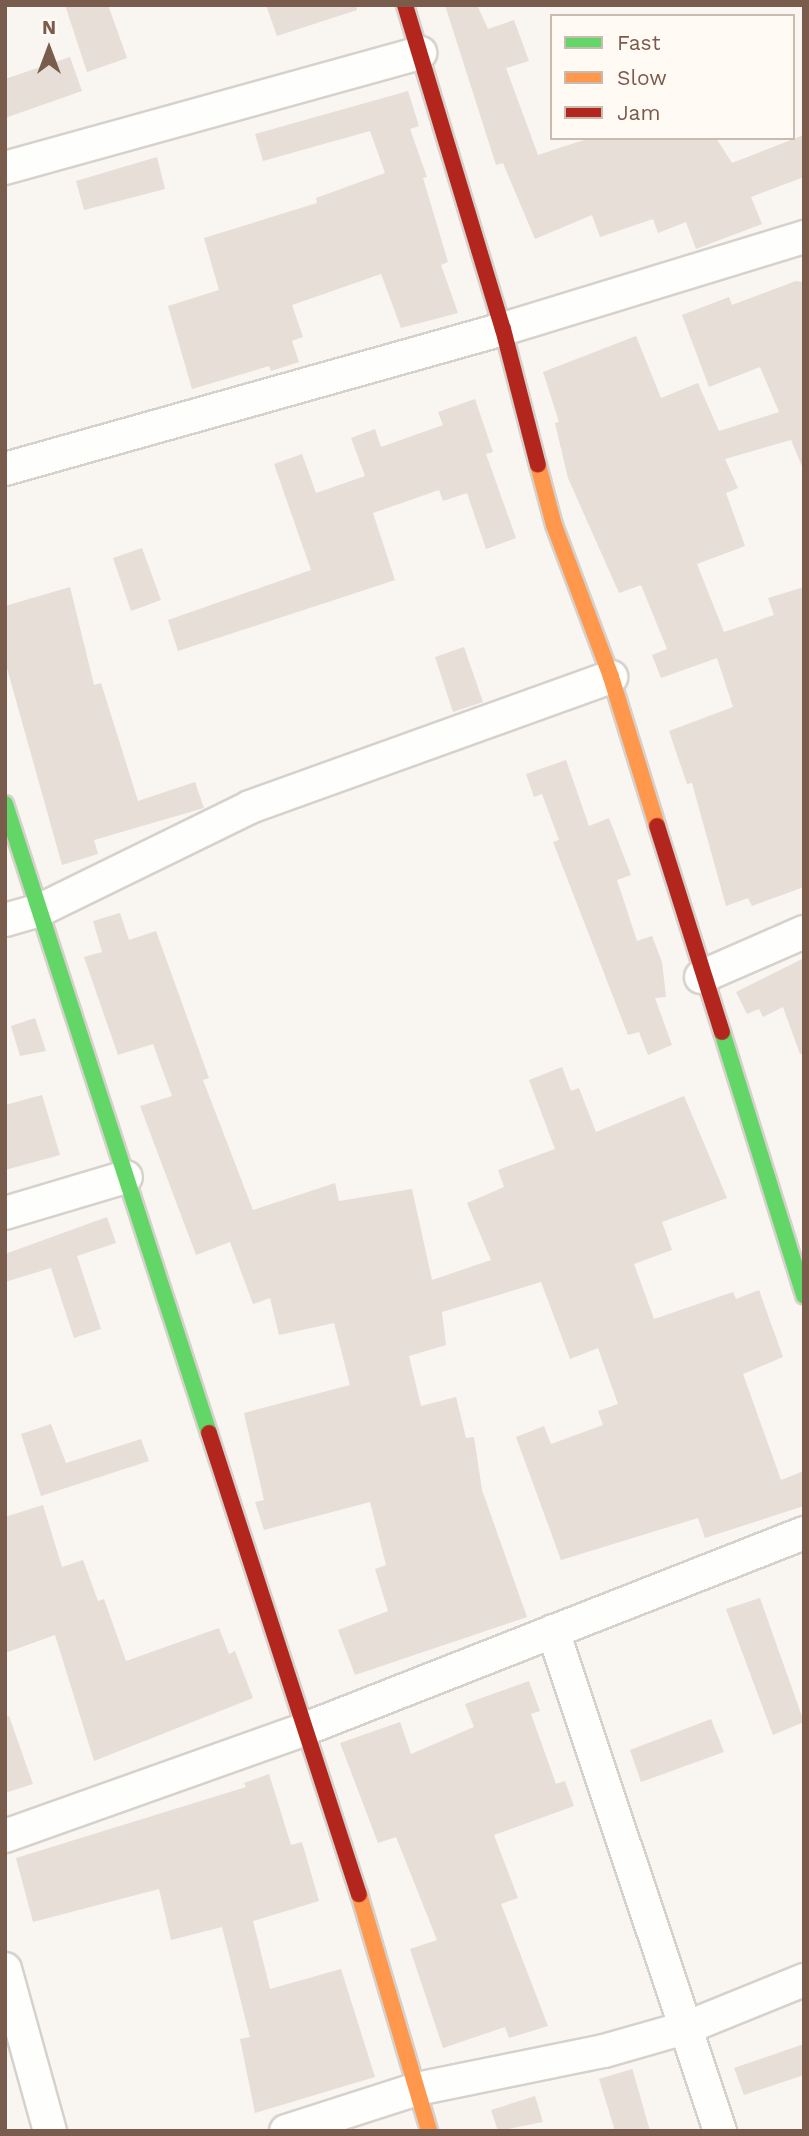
<!DOCTYPE html>
<style>
body{margin:0}
#map{position:relative;width:809px;height:2136px;overflow:hidden;background:#f9f5f0;font-family:"Work Sans",sans-serif}
div>[style]{position:absolute}
[style*='--x']{left:calc(var(--x)*1px);top:calc(var(--y)*1px);width:calc(var(--w)*1px);rotate:calc(var(--a)*1deg)}
.building>*{inset:0;background:#e6ded7}
.roads{filter:drop-shadow(2px 0 #d7d1cb) drop-shadow(-2px 0 #d7d1cb) drop-shadow(0 2px #d7d1cb) drop-shadow(0 -2px #d7d1cb)}
.street>*{height:32px;margin:-16px;padding:0 16px;transform-origin:16px;border-radius:16px;background:#fefefd}
.fast>*{height:16px;margin:-8px;padding:0 8px;transform-origin:8px;border-radius:8px;background:#63d668}
.slow>*{height:16px;margin:-8px;padding:0 8px;transform-origin:8px;border-radius:8px;background:#ff974d}
.jam>*{height:16px;margin:-8px;padding:0 8px;transform-origin:8px;border-radius:8px;background:#b3261e}
span{translate:-50% -50%;white-space:nowrap;text-align:center;line-height:1.15;-webkit-text-stroke:6px #fffaf3;paint-order:stroke}
.frame{position:absolute;inset:0;border:7px solid #7a5c4d;pointer-events:none}
.legend{position:absolute;left:550px;top:14px;width:245px;height:126px;box-sizing:border-box;background:#fffaf3;border:2px solid #cabbb1;margin:0;padding:9px 12px;list-style:none;font-size:21px;color:#7a5c4d}
.legend li{display:flex;align-items:center;gap:14px;height:35px}
.legend b{width:35px;border:2px solid #cabbb1}
.north{position:absolute;left:14px;top:14px;width:70px;height:70px;-webkit-text-stroke:5px #fffaf3;paint-order:stroke;rotate:0deg;font-size:19px;font-weight:700;line-height:28px;text-align:center;color:#7a5c4d}
.north::after{content:'';display:block;margin:auto;width:24px;height:32px;background:#7a5c4d;clip-path:polygon(50% 0,100% 100%,50% 72%,0 100%)}
</style>
<div id="map">
<div class="building">
<div style="clip-path:polygon(65px 5px,108px 5px,127px 58px,87px 72px)"></div>
<div style="clip-path:polygon(266px 5px,356px 5px,357px 10px,277px 36px)"></div>
<div style="clip-path:polygon(445px 5px,477px 5px,488px 29px,514px 20px,529px 61px,506px 68px,538px 155px,590px 138px,716px 138px,732px 163px,804px 135px,804px 177px,751px 197px,762px 224px,696px 249px,686px 222px,658px 233px,653px 219px,600px 237px,592px 215px,535px 239px,503px 163px,496px 165px)"></div>
<div style="clip-path:polygon(70px 57px,82px 91px,5px 118px,5px 79px)"></div>
<div style="clip-path:polygon(408px 91px,419px 126px,410px 129px,427px 177px,423px 178px,448px 262px,441px 265px,458px 313px,401px 328px,381px 274px,292px 305px,303px 337px,292px 341px,299px 362px,271px 371px,269px 366px,192px 389px,168px 306px,219px 290px,204px 238px,317px 203px,316px 198px,385px 173px,370px 131px,263px 161px,255px 134px)"></div>
<div style="clip-path:polygon(157px 157px,165px 189px,84px 210px,76px 181px)"></div>
<div style="clip-path:polygon(796px 281px,804px 282px,804px 471px,791px 440px,725px 459px,738px 488px,726px 493px,745px 546px,697px 564px,724px 632px,774px 615px,768px 598px,804px 587px,804px 887px,752px 906px,748px 898px,726px 906px,692px 783px,687px 784px,669px 731px,733px 707px,717px 658px,661px 678px,652px 655px,667px 649px,641px 585px,619px 593px,568px 478px,555px 423px,559px 422px,543px 372px,636px 336px,661px 398px,698px 383px,719px 431px,779px 412px,760px 367px,709px 387px,682px 315px,729px 297px,732px 305px)"></div>
<div style="clip-path:polygon(475px 399px,493px 452px,486px 454px,516px 538px,486px 549px,467px 493px,443px 501px,439px 490px,373px 513px,395px 580px,178px 651px,168px 620px,311px 570px,274px 464px,302px 454px,316px 493px,365px 476px,351px 438px,375px 429px,381px 447px,443px 425px,438px 412px)"></div>
<div style="clip-path:polygon(142px 548px,161px 600px,131px 611px,113px 558px)"></div>
<div style="clip-path:polygon(70px 587px,94px 685px,101px 683px,138px 801px,195px 782px,204px 808px,94px 840px,98px 854px,62px 865px,5px 661px,5px 606px)"></div>
<div style="clip-path:polygon(464px 647px,483px 702px,453px 712px,435px 657px)"></div>
<div style="clip-path:polygon(566px 760px,589px 826px,609px 818px,631px 875px,617px 880px,637px 941px,652px 936px,662px 962px,666px 997px,655px 998px,672px 1045px,648px 1055px,639px 1032px,628px 1035px,553px 842px,559px 840px,542px 794px,534px 797px,526px 774px)"></div>
<div style="clip-path:polygon(120px 913px,129px 940px,156px 931px,209px 1078px,203px 1080px,253px 1210px,335px 1183px,339px 1201px,412px 1189px,432px 1280px,491px 1260px,467px 1203px,504px 1187px,498px 1170px,555px 1149px,529px 1080px,562px 1067px,571px 1091px,579px 1088px,596px 1132px,684px 1096px,727px 1198px,662px 1222px,672px 1250px,634px 1264px,654px 1319px,733px 1292px,736px 1299px,759px 1290px,783px 1357px,743px 1374px,781px 1480px,804px 1471px,804px 1506px,705px 1538px,698px 1518px,561px 1560px,516px 1437px,544px 1426px,551px 1444px,603px 1425px,598px 1411px,618px 1404px,598px 1348px,570px 1359px,541px 1282px,442px 1312px,446px 1345px,409px 1356px,421px 1406px,456px 1397px,466px 1438px,474px 1437px,482px 1490px,527px 1617px,355px 1675px,338px 1630px,388px 1611px,375px 1569px,386px 1565px,370px 1502px,264px 1530px,255px 1502px,264px 1500px,244px 1413px,350px 1385px,334px 1323px,279px 1335px,270px 1298px,253px 1304px,230px 1242px,196px 1255px,140px 1106px,172px 1096px,153px 1044px,118px 1055px,84px 957px,102px 952px,93px 921px)"></div>
<div style="clip-path:polygon(804px 958px,804px 1053px,800px 1054px,783px 1007px,763px 1017px,759px 1009px,747px 1014px,736px 992px)"></div>
<div style="clip-path:polygon(35px 1018px,46px 1051px,20px 1056px,11px 1026px)"></div>
<div style="clip-path:polygon(42px 1095px,60px 1155px,5px 1170px,5px 1105px)"></div>
<div style="clip-path:polygon(107px 1217px,116px 1243px,77px 1256px,101px 1329px,74px 1338px,51px 1268px,5px 1282px,5px 1254px)"></div>
<div style="clip-path:polygon(51px 1424px,66px 1463px,141px 1439px,149px 1461px,41px 1496px,21px 1434px)"></div>
<div style="clip-path:polygon(43px 1505px,62px 1567px,83px 1560px,98px 1601px,104px 1599px,126px 1661px,219px 1628px,229px 1654px,235px 1651px,253px 1698px,94px 1761px,55px 1635px,5px 1653px,5px 1517px)"></div>
<div style="clip-path:polygon(760px 1598px,804px 1722px,773px 1735px,726px 1609px)"></div>
<div style="clip-path:polygon(529px 1681px,540px 1711px,531px 1714px,556px 1784px,565px 1781px,574px 1806px,494px 1835px,518px 1898px,501px 1904px,548px 2026px,509px 2038px,505px 2027px,443px 2048px,410px 1949px,437px 1940px,396px 1837px,378px 1843px,340px 1743px,400px 1722px,411px 1754px,474px 1727px,465px 1704px)"></div>
<div style="clip-path:polygon(9px 1716px,33px 1784px,5px 1793px,5px 1717px)"></div>
<div style="clip-path:polygon(711px 1719px,724px 1752px,641px 1782px,630px 1750px)"></div>
<div style="clip-path:polygon(269px 1774px,291px 1845px,302px 1842px,319px 1901px,253px 1921px,270px 1989px,341px 1969px,375px 2077px,255px 2113px,240px 2039px,250px 2037px,222px 1927px,171px 1940px,159px 1889px,33px 1922px,16px 1858px,246px 1787px,244px 1783px)"></div>
<div style="clip-path:polygon(804px 2044px,804px 2075px,744px 2095px,734px 2068px)"></div>
<div style="clip-path:polygon(632px 2069px,633px 2071px,650px 2131px,615px 2131px,599px 2079px)"></div>
<div style="clip-path:polygon(535px 2096px,543px 2122px,498px 2131px,491px 2110px)"></div>
</div>
<div class="roads">
<div class="street">
<div style="--x:5;--y:168;--w:431;--a:-15.5"></div>
<div style="--x:5;--y:469;--w:517;--a:-15.7"></div>
<div style="--x:503;--y:329;--w:315;--a:-17"></div>
<div style="--x:5;--y:920;--w:36;--a:-16"></div>
<div style="--x:40;--y:910;--w:234;--a:-26.1"></div>
<div style="--x:250;--y:807;--w:384;--a:-19.8"></div>
<div style="--x:701;--y:977;--w:112;--a:-23.6"></div>
<div style="--x:5;--y:1213;--w:126;--a:-16.6"></div>
<div style="--x:553;--y:1631;--w:527;--a:71.53"></div>
<div style="--x:5;--y:1836;--w:319;--a:-19.6"></div>
<div style="--x:305;--y:1729;--w:536;--a:-21.44"></div>
<div style="--x:5;--y:1969;--w:168;--a:74.5"></div>
<div style="--x:286;--y:2131;--w:138;--a:-17.8"></div>
<div style="--x:417;--y:2089;--w:191;--a:-11.5"></div>
<div style="--x:604;--y:2051;--w:87;--a:-15.9"></div>
<div style="--x:688;--y:2027;--w:125;--a:-22.1"></div>
</div>
<div class="fast">
<div style="--x:5;--y:804;--w:661;--a:72.03"></div>
<div style="--x:722;--y:1032;--w:276;--a:72.7"></div>
</div>
<div class="slow">
<div style="--x:538;--y:465;--w:62;--a:75.1"></div>
<div style="--x:554;--y:525;--w:162;--a:69.4"></div>
<div style="--x:611;--y:677;--w:156;--a:72.8"></div>
<div style="--x:359;--y:1894;--w:247;--a:73.5"></div>
</div>
<div class="jam">
<div style="--x:405;--y:5;--w:338;--a:73.2"></div>
<div style="--x:503;--y:329;--w:140;--a:75.6"></div>
<div style="--x:657;--y:826;--w:216;--a:72.5"></div>
<div style="--x:209;--y:1433;--w:485;--a:72"></div>
</div>
</div>
<div class="frame"></div>
<ul class="legend">
<li><b style="height:9px;background:#63d668"></b>Fast</li>
<li><b style="height:9px;background:#ff974d"></b>Slow</li>
<li><b style="height:9px;background:#b3261e"></b>Jam</li>
</ul>
<div class="north">N</div>
</div>
